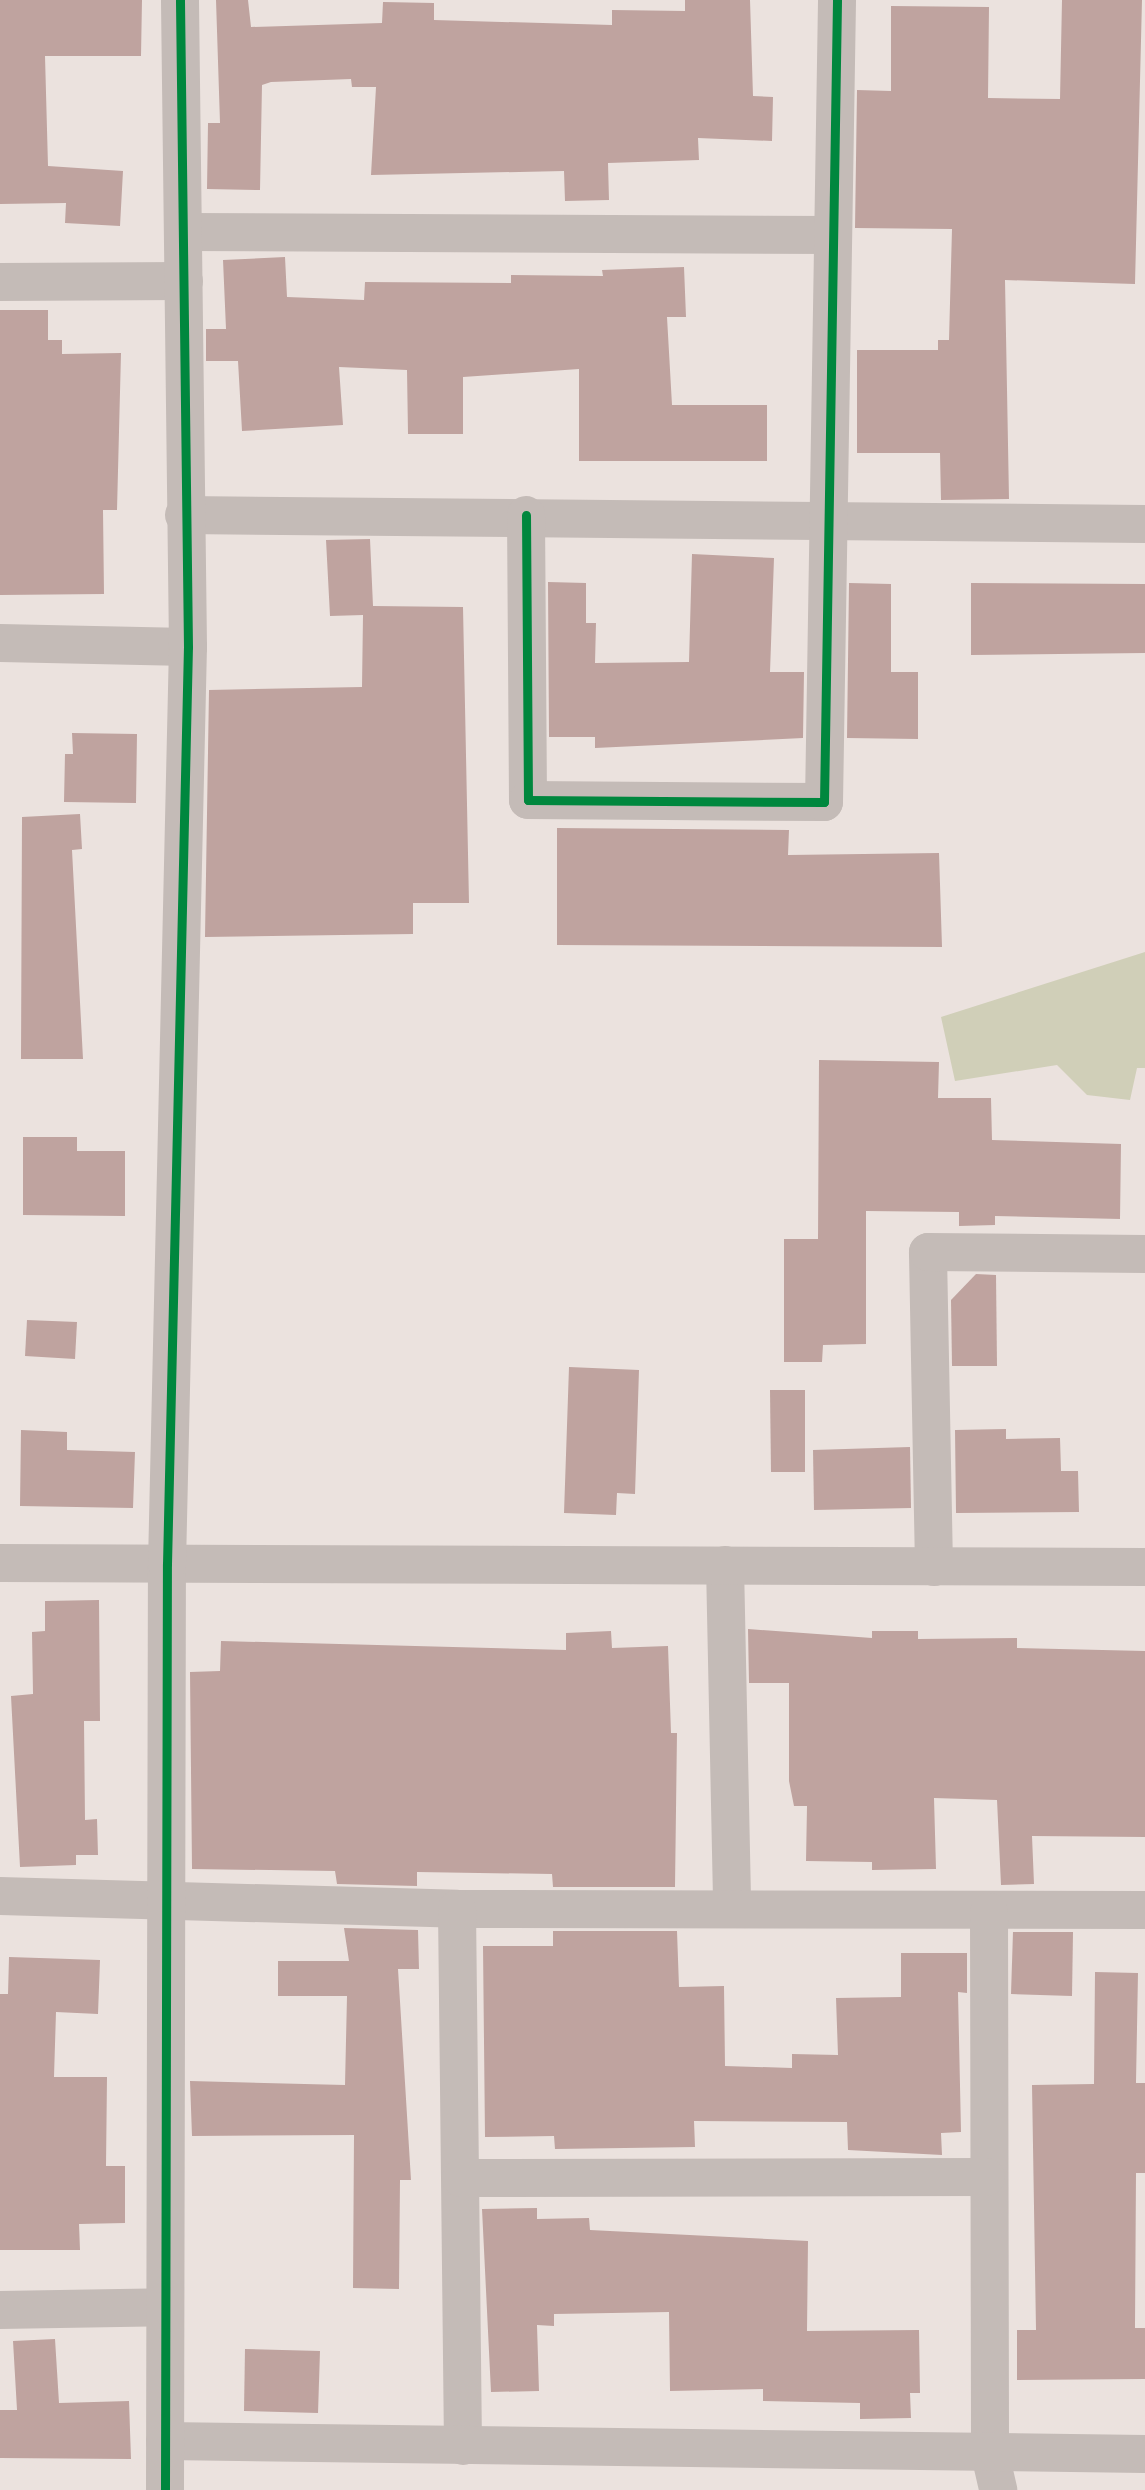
<!DOCTYPE html>
<style>
body{margin:0}
#map{position:relative;width:1145px;height:2490px;overflow:hidden;background:#ebe2de;font-family:Poppins,sans-serif}
div>[style]{position:absolute}
[style*='--x']{left:calc(var(--x)*1px);top:calc(var(--y)*1px);width:calc(var(--w)*1px);rotate:calc(var(--a)*1deg)}
.green>*{inset:0;background:#d0cfb8}
.building>*{inset:0;background:#bfa39f}
.minor>*{height:38px;margin:-19px;padding:0 19px;transform-origin:19px;border-radius:19px;background:#c4bbb7}
.tertiary>*{height:38px;margin:-19px;padding:0 19px;transform-origin:19px;border-radius:19px;background:#c4bbb7}
.cycleway>*{height:9px;margin:-4.5px;padding:0 4.5px;transform-origin:4.5px;border-radius:4.5px;background:#00873e}
span{translate:-50% -50%;white-space:nowrap;text-align:center;line-height:1.15;-webkit-text-stroke:5px #f9ece5;paint-order:stroke}
</style>
<div id="map">
<div class="green">
<div style="clip-path:polygon(1145px 952px,1145px 1068px,1137px 1068px,1130px 1100px,1087px 1095px,1057px 1065px,955px 1081px,941px 1017px)"></div>
</div>
<div class="building">
<div style="clip-path:polygon(0 0,142px 0,141px 56px,45px 56px,48px 166px,123px 171px,120px 226px,65px 223px,66px 203px,0 204px)"></div>
<div style="clip-path:polygon(216px 0,248px 0,251px 27px,382px 23px,383px 2px,434px 3px,434px 20px,612px 25px,612px 10px,685px 11px,685px 0,750px 0,753px 96px,773px 97px,772px 141px,698px 138px,699px 160px,608px 163px,609px 200px,565px 201px,564px 171px,371px 175px,376px 87px,352px 87px,351px 79px,271px 82px,262px 85px,260px 190px,207px 189px,208px 123px,220px 123px)"></div>
<div style="clip-path:polygon(1062px 0,1142px 0,1135px 284px,1005px 280px,1009px 499px,941px 500px,940px 453px,857px 453px,857px 350px,938px 350px,938px 340px,949px 340px,952px 229px,855px 228px,857px 90px,891px 91px,891px 6px,989px 7px,988px 98px,1060px 99px)"></div>
<div style="clip-path:polygon(285px 257px,287px 297px,364px 300px,365px 282px,511px 283px,511px 275px,603px 276px,602px 270px,684px 267px,686px 317px,667px 317px,672px 405px,767px 405px,767px 461px,579px 461px,579px 369px,463px 377px,463px 434px,408px 434px,407px 370px,339px 367px,343px 425px,242px 431px,238px 361px,206px 361px,206px 329px,226px 329px,223px 260px)"></div>
<div style="clip-path:polygon(0 310px,48px 310px,48px 340px,62px 340px,62px 354px,121px 353px,117px 510px,103px 510px,104px 594px,0 595px)"></div>
<div style="clip-path:polygon(370px 539px,373px 606px,463px 607px,469px 903px,413px 903px,413px 934px,205px 937px,209px 690px,362px 687px,363px 615px,330px 616px,326px 540px)"></div>
<div style="clip-path:polygon(692px 554px,774px 558px,770px 672px,804px 672px,803px 738px,595px 748px,595px 737px,549px 737px,548px 582px,586px 583px,586px 623px,596px 623px,595px 663px,689px 662px)"></div>
<div style="clip-path:polygon(849px 583px,891px 584px,891px 672px,918px 672px,918px 739px,847px 738px)"></div>
<div style="clip-path:polygon(971px 583px,1145px 584px,1145px 653px,971px 655px)"></div>
<div style="clip-path:polygon(72px 733px,137px 734px,136px 803px,64px 802px,65px 754px,73px 754px)"></div>
<div style="clip-path:polygon(80px 814px,82px 849px,72px 850px,83px 1059px,21px 1059px,22px 817px)"></div>
<div style="clip-path:polygon(557px 828px,789px 830px,788px 855px,939px 853px,942px 947px,557px 945px)"></div>
<div style="clip-path:polygon(819px 1060px,939px 1062px,938px 1098px,991px 1098px,992px 1140px,1121px 1144px,1120px 1219px,995px 1216px,995px 1225px,959px 1226px,959px 1212px,866px 1211px,866px 1344px,823px 1345px,822px 1362px,784px 1362px,784px 1239px,818px 1239px)"></div>
<div style="clip-path:polygon(23px 1137px,77px 1137px,77px 1151px,125px 1151px,125px 1216px,23px 1215px)"></div>
<div style="clip-path:polygon(976px 1274px,996px 1275px,997px 1366px,952px 1366px,951px 1300px)"></div>
<div style="clip-path:polygon(27px 1320px,77px 1322px,75px 1359px,25px 1356px)"></div>
<div style="clip-path:polygon(569px 1367px,639px 1370px,635px 1494px,617px 1493px,616px 1515px,564px 1513px)"></div>
<div style="clip-path:polygon(770px 1390px,805px 1390px,805px 1472px,771px 1472px)"></div>
<div style="clip-path:polygon(1006px 1429px,1006px 1439px,1060px 1438px,1061px 1471px,1078px 1471px,1079px 1512px,956px 1513px,955px 1430px)"></div>
<div style="clip-path:polygon(21px 1430px,67px 1432px,67px 1450px,135px 1452px,133px 1508px,20px 1506px)"></div>
<div style="clip-path:polygon(910px 1447px,911px 1508px,814px 1510px,813px 1450px)"></div>
<div style="clip-path:polygon(99px 1600px,100px 1721px,84px 1721px,85px 1820px,97px 1819px,98px 1855px,76px 1855px,76px 1865px,20px 1867px,11px 1696px,33px 1694px,32px 1632px,45px 1631px,45px 1601px)"></div>
<div style="clip-path:polygon(748px 1629px,872px 1638px,872px 1631px,918px 1631px,918px 1639px,1017px 1638px,1017px 1648px,1145px 1651px,1145px 1837px,1032px 1836px,1034px 1884px,1001px 1885px,997px 1800px,934px 1798px,936px 1869px,872px 1870px,872px 1862px,806px 1861px,807px 1806px,794px 1806px,789px 1781px,789px 1683px,749px 1683px)"></div>
<div style="clip-path:polygon(611px 1631px,612px 1648px,668px 1646px,671px 1733px,677px 1733px,675px 1887px,553px 1887px,552px 1874px,417px 1872px,417px 1886px,337px 1884px,335px 1871px,192px 1869px,190px 1672px,220px 1671px,221px 1641px,566px 1650px,566px 1633px)"></div>
<div style="clip-path:polygon(344px 1928px,418px 1930px,419px 1969px,398px 1969px,411px 2180px,400px 2180px,399px 2289px,353px 2288px,354px 2135px,192px 2136px,190px 2081px,345px 2085px,347px 1996px,278px 1996px,278px 1961px,349px 1961px)"></div>
<div style="clip-path:polygon(553px 1931px,677px 1931px,679px 1987px,724px 1986px,725px 2066px,792px 2068px,792px 2054px,838px 2055px,836px 1998px,901px 1997px,901px 1953px,967px 1953px,967px 1993px,958px 1992px,961px 2132px,941px 2133px,942px 2155px,848px 2150px,847px 2122px,694px 2121px,695px 2147px,555px 2149px,554px 2136px,485px 2137px,483px 1946px,553px 1946px)"></div>
<div style="clip-path:polygon(1013px 1932px,1073px 1932px,1072px 1996px,1011px 1994px)"></div>
<div style="clip-path:polygon(9px 1957px,100px 1960px,98px 2014px,56px 2012px,54px 2077px,107px 2077px,106px 2166px,125px 2166px,125px 2223px,79px 2224px,80px 2250px,0 2250px,0 1994px,8px 1994px)"></div>
<div style="clip-path:polygon(1095px 1972px,1138px 1973px,1136px 2083px,1145px 2083px,1145px 2173px,1136px 2173px,1135px 2328px,1145px 2328px,1145px 2379px,1017px 2380px,1017px 2330px,1036px 2330px,1032px 2085px,1094px 2084px)"></div>
<div style="clip-path:polygon(537px 2208px,537px 2219px,589px 2218px,590px 2230px,808px 2241px,807px 2331px,919px 2330px,920px 2393px,910px 2393px,911px 2418px,860px 2419px,860px 2403px,763px 2401px,763px 2389px,670px 2391px,669px 2312px,554px 2314px,554px 2326px,537px 2325px,539px 2391px,491px 2392px,482px 2209px)"></div>
<div style="clip-path:polygon(55px 2339px,59px 2403px,129px 2401px,131px 2459px,0 2458px,0 2410px,17px 2410px,13px 2341px)"></div>
<div style="clip-path:polygon(245px 2349px,320px 2351px,318px 2413px,244px 2411px)"></div>
</div>
<div class="minor">
<div style="--x:185;--y:232;--w:647;--a:0.27"></div>
<div style="--x:0;--y:282;--w:184;--a:-0.3"></div>
<div style="--x:184;--y:515;--w:961;--a:0.54"></div>
<div style="--x:526;--y:515;--w:285;--a:89.6"></div>
<div style="--x:528;--y:800;--w:296;--a:0.4"></div>
<div style="--x:824;--y:802;--w:802;--a:-89.07"></div>
<div style="--x:0;--y:643;--w:188;--a:1.2"></div>
<div style="--x:725;--y:1565;--w:343;--a:88.8"></div>
<div style="--x:934;--y:1567;--w:315;--a:-91.1"></div>
<div style="--x:928;--y:1252;--w:217;--a:0.5"></div>
<div style="--x:0;--y:1896;--w:457;--a:1.6"></div>
<div style="--x:457;--y:1909;--w:688;--a:0.08"></div>
<div style="--x:457;--y:1909;--w:537;--a:89.36"></div>
<div style="--x:989;--y:1912;--w:542;--a:89.89"></div>
<div style="--x:990;--y:2454;--w:37;--a:77"></div>
<div style="--x:461;--y:2178;--w:525;--a:-0.11"></div>
<div style="--x:0;--y:2310;--w:164;--a:-1"></div>
<div style="--x:165;--y:2441;--w:980;--a:0.76"></div>
</div>
<div class="tertiary">
<div style="--x:0;--y:1563;--w:1145;--a:0.2"></div>
<div style="--x:165;--y:2490;--w:926;--a:-89.88"></div>
<div style="--x:167;--y:1564;--w:917;--a:-88.69"></div>
<div style="--x:188;--y:647;--w:647;--a:-90.71"></div>
</div>
<div class="cycleway">
<div style="--x:526;--y:515;--w:285;--a:89.6"></div>
<div style="--x:528;--y:800;--w:296;--a:0.4"></div>
<div style="--x:824;--y:802;--w:802;--a:-89.07"></div>
<div style="--x:165;--y:2490;--w:926;--a:-89.88"></div>
<div style="--x:167;--y:1564;--w:917;--a:-88.69"></div>
<div style="--x:188;--y:647;--w:647;--a:-90.71"></div>
</div>
</div>
